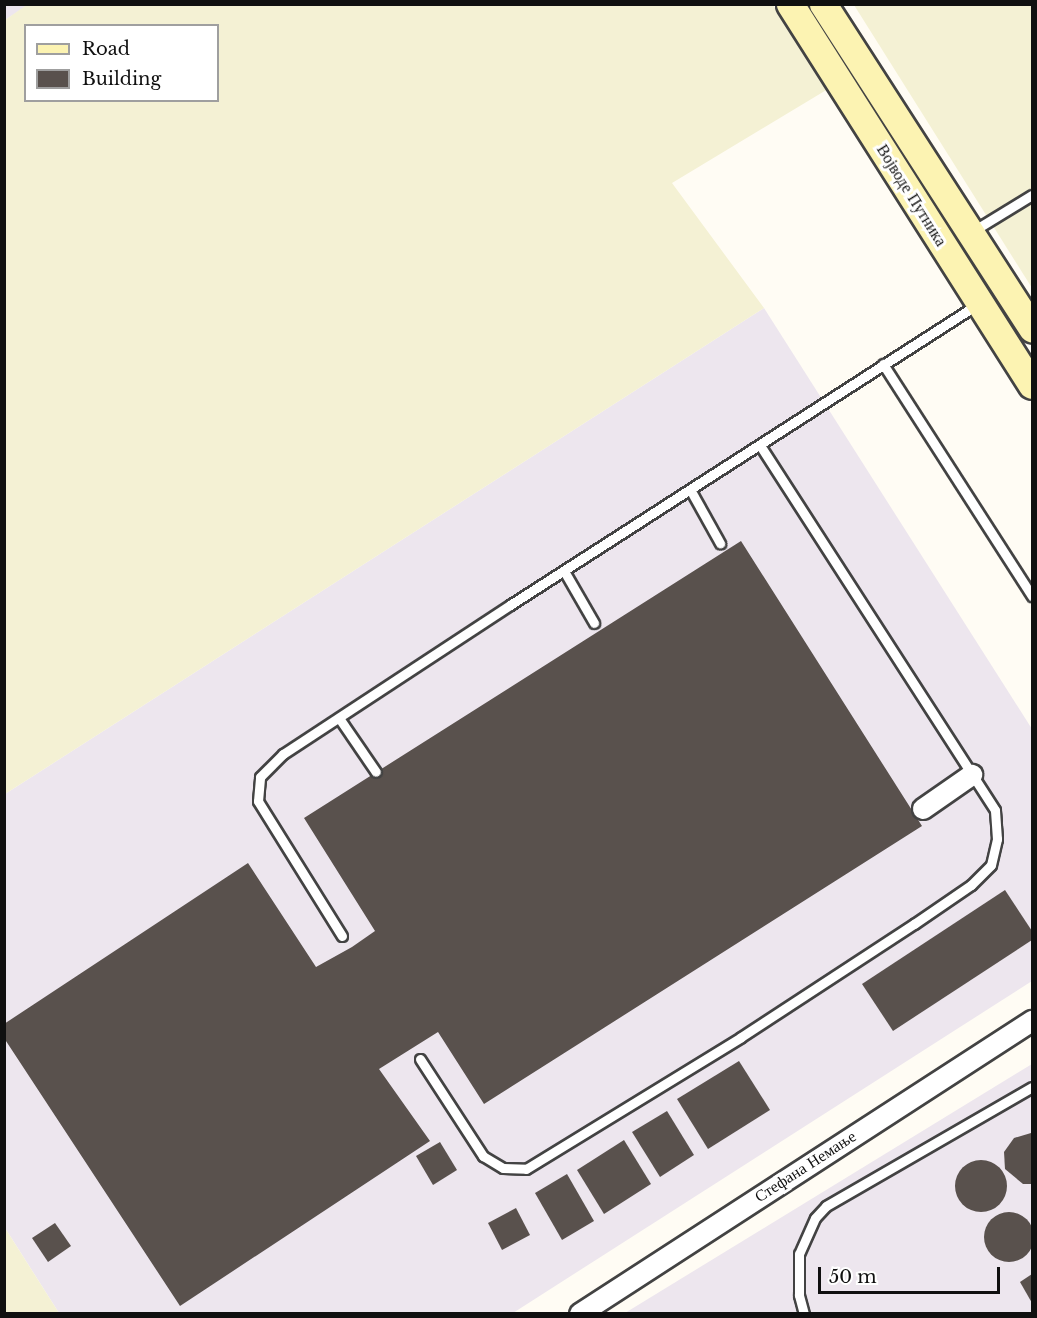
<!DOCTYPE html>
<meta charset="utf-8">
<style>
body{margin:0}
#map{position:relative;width:1037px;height:1318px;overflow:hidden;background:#fffcf4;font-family:"Libre Baskerville",serif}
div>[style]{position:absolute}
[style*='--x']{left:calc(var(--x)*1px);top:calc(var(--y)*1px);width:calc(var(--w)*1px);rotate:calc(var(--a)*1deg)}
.industrial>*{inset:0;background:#ede6ee}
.farmland>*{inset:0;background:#f4f1d4}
.building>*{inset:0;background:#59514d}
.round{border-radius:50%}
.roads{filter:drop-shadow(2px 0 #434343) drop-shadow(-2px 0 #434343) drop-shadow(0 2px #434343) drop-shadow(0 -2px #434343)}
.lane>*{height:9px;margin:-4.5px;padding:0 4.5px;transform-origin:4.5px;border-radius:4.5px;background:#fff}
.street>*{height:20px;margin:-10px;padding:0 10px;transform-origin:10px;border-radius:10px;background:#fff}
.secondary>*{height:27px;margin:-13.5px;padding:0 13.5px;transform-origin:13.5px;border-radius:13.5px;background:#fcf3b2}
span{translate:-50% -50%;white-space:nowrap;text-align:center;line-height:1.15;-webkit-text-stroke:6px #fff;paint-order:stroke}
.street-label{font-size:16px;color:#101010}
.frame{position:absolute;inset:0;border:6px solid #101010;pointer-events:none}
.legend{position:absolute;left:24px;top:24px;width:195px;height:78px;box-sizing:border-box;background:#fff;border:2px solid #9f9f9f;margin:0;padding:8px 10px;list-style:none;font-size:18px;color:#101010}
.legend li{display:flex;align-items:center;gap:12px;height:30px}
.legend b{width:30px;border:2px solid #9f9f9f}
.scale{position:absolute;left:818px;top:1267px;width:182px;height:27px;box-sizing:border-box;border:3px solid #101010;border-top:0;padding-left:8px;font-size:18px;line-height:21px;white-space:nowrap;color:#101010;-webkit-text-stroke:4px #fff;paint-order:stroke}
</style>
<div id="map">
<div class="industrial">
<div style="clip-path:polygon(5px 5px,28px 5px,5px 20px)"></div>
<div style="clip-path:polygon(764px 308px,1032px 729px,1032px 981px,513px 1313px,59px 1313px,5px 1228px,5px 794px)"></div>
<div style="clip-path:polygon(1032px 1064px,1032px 1313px,625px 1313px)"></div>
</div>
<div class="farmland">
<div style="clip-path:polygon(evenodd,28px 4px,773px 5px,828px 89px,672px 183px,764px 308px,5px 794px,5px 20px,28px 4px,26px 26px,218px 26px,218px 100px,26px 100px,26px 26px)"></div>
<div style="clip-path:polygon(854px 5px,1032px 5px,1032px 288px)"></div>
<div style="clip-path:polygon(4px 1228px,5px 1228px,59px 1313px,5px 1313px)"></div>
</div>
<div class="building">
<div style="clip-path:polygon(741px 541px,922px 826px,484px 1104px,438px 1032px,379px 1069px,430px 1141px,180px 1306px,4px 1038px,4px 1024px,248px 863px,316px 967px,352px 947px,375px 931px,304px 818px)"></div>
<div style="clip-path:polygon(1005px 890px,1032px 931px,1032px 940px,893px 1031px,862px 984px)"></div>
<div style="clip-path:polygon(739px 1061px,770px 1110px,708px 1149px,677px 1099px)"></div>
<div style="clip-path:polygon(667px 1111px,694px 1155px,660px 1177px,632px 1132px)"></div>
<div style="clip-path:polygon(1031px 1133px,1032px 1184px,1023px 1184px,1005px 1169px,1004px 1152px,1014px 1138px)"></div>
<div style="clip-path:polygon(624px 1140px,651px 1184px,604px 1214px,577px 1170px)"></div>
<div style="clip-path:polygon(440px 1142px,457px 1170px,433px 1185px,416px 1156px)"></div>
<div class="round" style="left:955px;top:1160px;width:52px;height:52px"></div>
<div style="clip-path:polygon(567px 1174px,594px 1221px,562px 1240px,535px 1193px)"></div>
<div style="clip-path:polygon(516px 1208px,530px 1235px,502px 1250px,488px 1223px)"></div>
<div class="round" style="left:984px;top:1212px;width:50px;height:50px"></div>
<div style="clip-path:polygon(55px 1223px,71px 1246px,48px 1262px,32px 1238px)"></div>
<div style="clip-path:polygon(1032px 1274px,1032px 1303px,1020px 1282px)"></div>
</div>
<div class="roads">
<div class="lane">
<div style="--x:973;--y:231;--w:69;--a:-31.4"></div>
<div style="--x:883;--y:364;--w:276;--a:57.3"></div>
<div style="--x:691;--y:491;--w:60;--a:60.9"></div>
<div style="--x:564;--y:571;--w:60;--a:60"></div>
<div style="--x:339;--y:718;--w:65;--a:55.6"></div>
<div style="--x:342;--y:936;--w:159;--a:-121.9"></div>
<div style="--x:258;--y:801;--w:24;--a:-85"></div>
<div style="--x:260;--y:777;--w:33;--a:-45"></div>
<div style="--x:283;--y:754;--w:272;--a:-33.3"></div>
<div style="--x:510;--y:605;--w:556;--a:-32.75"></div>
<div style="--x:420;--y:1059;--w:116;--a:57"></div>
<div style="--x:483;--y:1156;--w:23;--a:31"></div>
<div style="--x:503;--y:1168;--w:23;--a:2"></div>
<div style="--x:526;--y:1169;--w:252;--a:-31.5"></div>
<div style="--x:741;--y:1037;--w:207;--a:-33.2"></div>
<div style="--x:914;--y:924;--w:69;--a:-34.4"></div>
<div style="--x:971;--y:885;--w:28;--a:-45"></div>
<div style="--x:991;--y:865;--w:27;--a:-77"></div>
<div style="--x:997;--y:839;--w:29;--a:-94"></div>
<div style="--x:995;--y:810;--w:433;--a:-122.8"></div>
<div style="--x:804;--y:1314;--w:20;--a:-105"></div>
<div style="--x:799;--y:1295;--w:41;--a:-90"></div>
<div style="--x:799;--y:1254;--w:39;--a:-66"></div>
<div style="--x:815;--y:1218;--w:16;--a:-47"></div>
<div style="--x:826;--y:1206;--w:238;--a:-30"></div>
</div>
<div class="street">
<div style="--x:923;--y:809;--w:60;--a:-34.8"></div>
<div style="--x:580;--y:1314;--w:539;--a:-32.95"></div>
</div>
<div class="secondary">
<div style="--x:790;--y:4;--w:451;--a:57.6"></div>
<div style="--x:823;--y:4;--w:386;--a:57.2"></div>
</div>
</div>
<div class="street-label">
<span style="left:912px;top:195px;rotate:58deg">Војводе Путника</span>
<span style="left:805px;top:1166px;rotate:-33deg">Стефана Немање</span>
</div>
<div class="frame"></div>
<ul class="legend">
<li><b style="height:8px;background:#fcf3b2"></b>Road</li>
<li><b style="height:16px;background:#59514d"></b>Building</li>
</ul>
<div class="scale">50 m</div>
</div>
